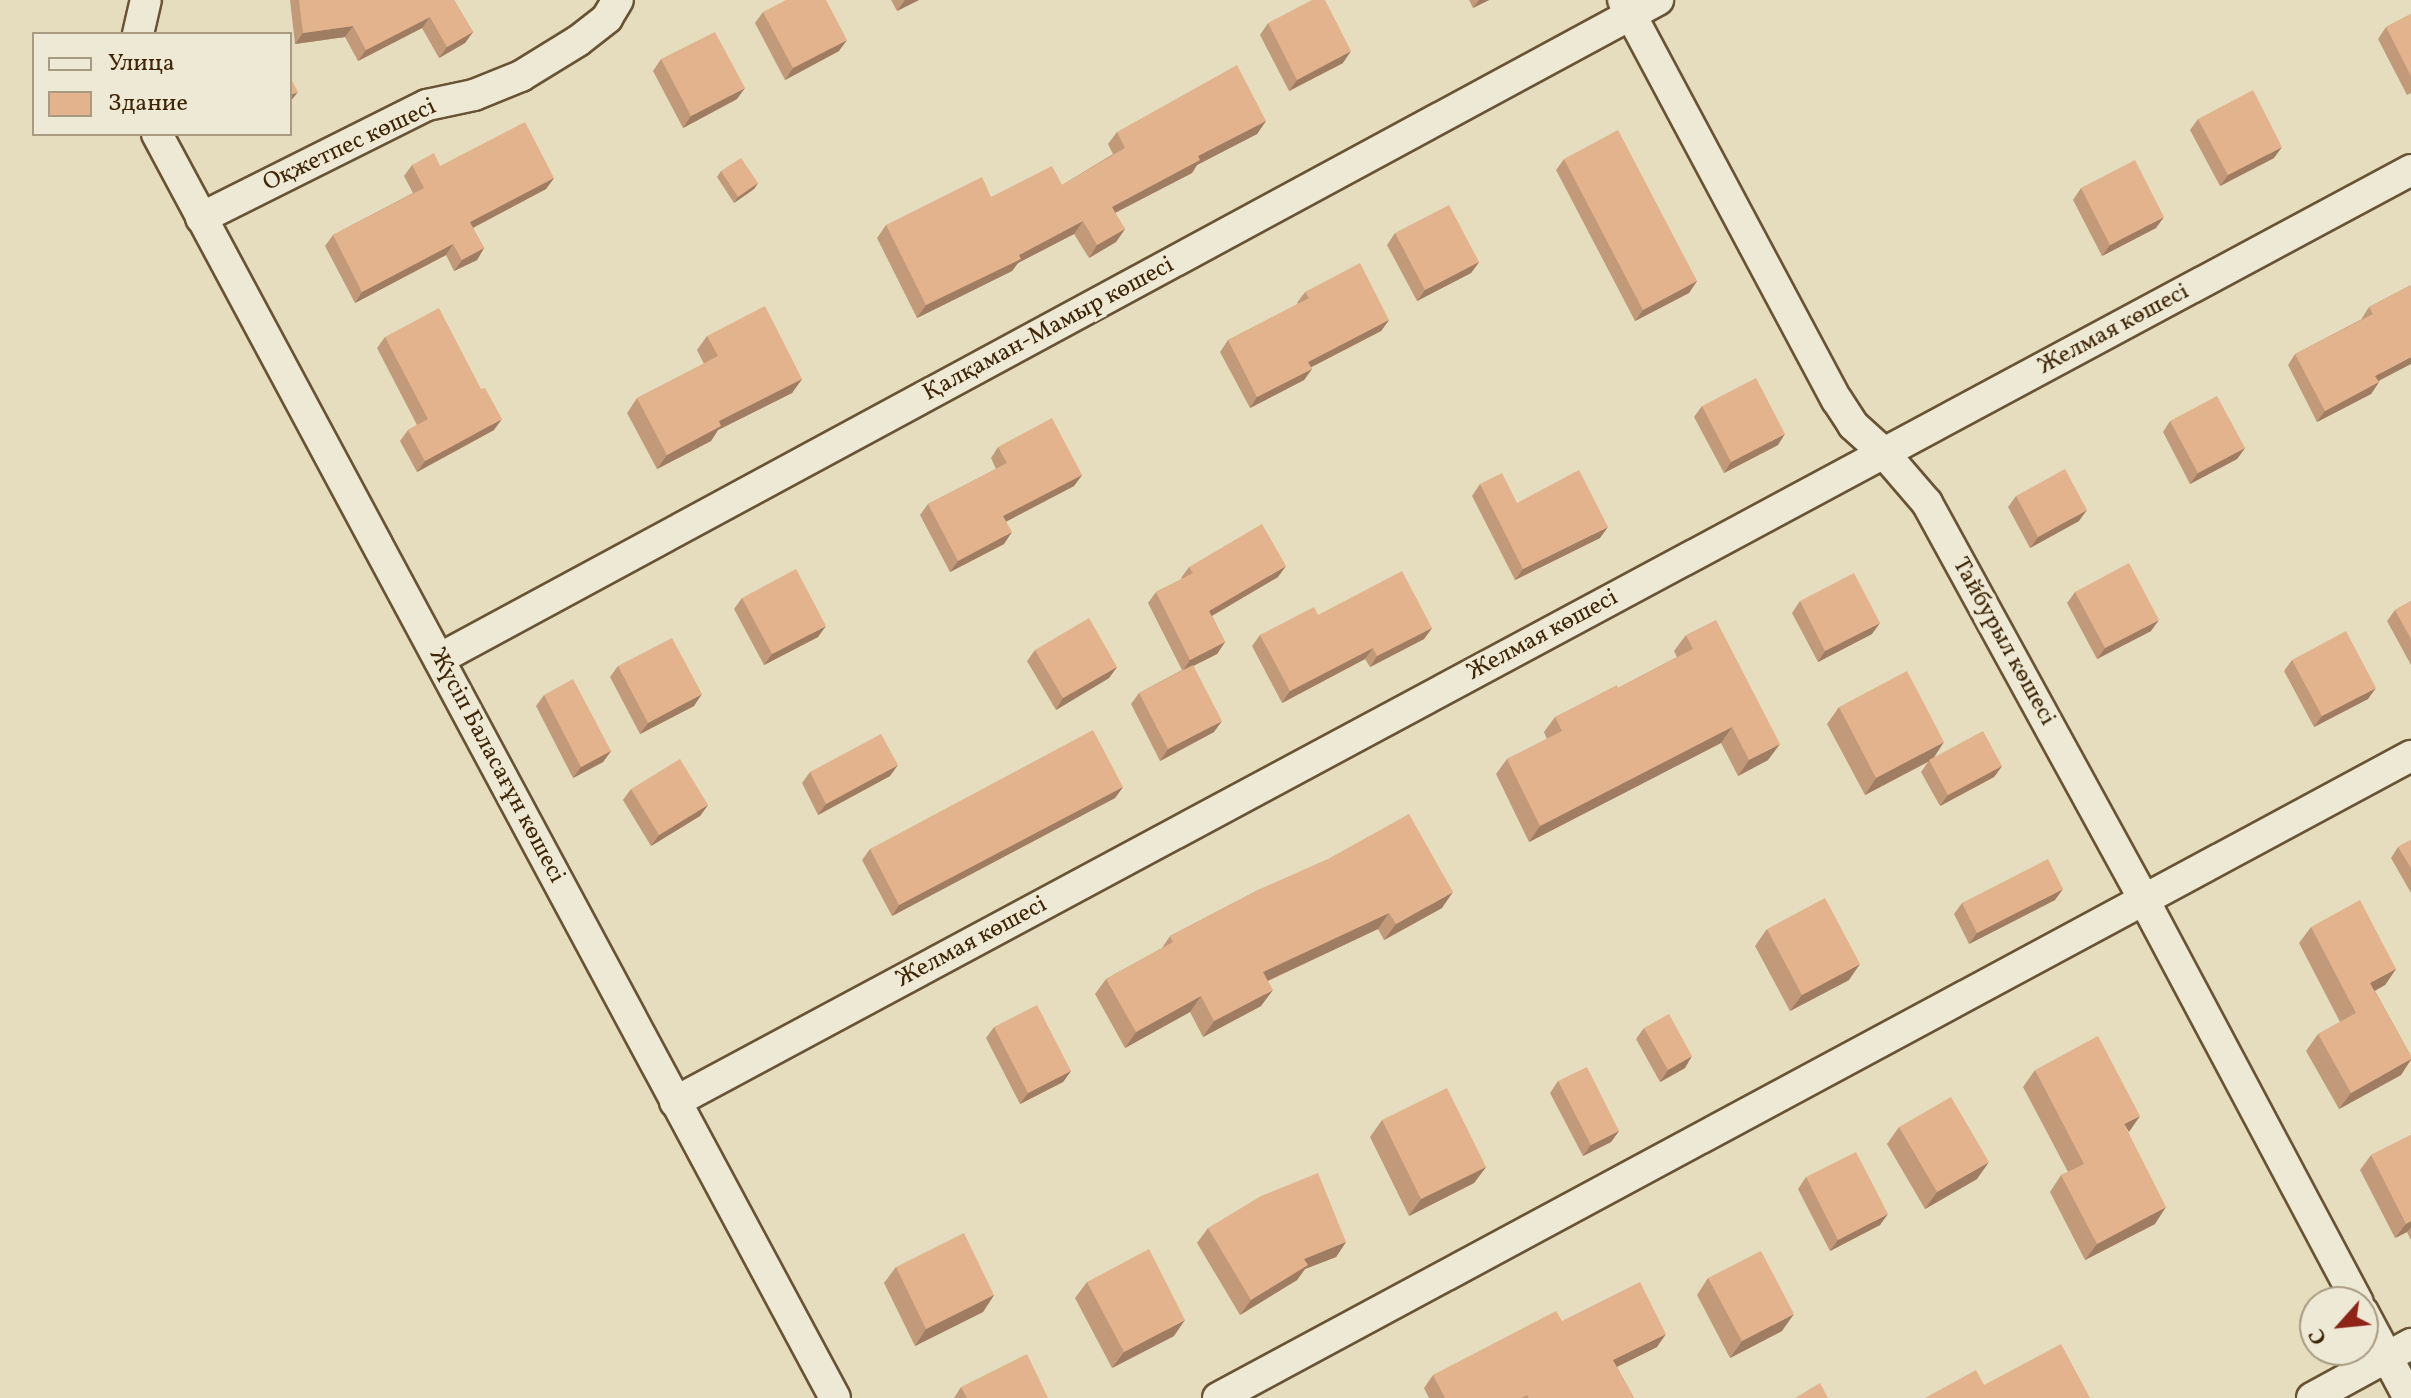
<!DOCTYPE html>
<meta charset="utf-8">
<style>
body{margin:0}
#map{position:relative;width:2411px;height:1398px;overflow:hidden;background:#e5ddbd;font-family:Vollkorn,serif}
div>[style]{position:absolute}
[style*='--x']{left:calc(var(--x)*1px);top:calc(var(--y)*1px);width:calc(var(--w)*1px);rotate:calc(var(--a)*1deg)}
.roads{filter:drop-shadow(2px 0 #685434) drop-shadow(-2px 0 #685434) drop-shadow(0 2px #685434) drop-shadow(0 -2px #685434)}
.minor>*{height:30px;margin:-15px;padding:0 15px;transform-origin:15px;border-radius:15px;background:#eee9d4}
.wall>*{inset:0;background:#c39a79}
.shaded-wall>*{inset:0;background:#9f7d63}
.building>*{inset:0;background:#e3b38d}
span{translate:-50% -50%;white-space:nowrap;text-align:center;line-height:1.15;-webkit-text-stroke:7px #eee9d4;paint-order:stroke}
.street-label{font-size:24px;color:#3f2607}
.legend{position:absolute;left:32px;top:32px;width:260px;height:104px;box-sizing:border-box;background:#eee9d4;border:2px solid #a89b82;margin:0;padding:10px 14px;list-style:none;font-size:24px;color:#3f2607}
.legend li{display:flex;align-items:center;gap:16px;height:40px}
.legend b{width:40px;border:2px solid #a89b82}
.north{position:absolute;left:2299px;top:1286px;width:80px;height:80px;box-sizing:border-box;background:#eee9d4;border:2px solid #a89b82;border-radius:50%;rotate:243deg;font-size:22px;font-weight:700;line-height:32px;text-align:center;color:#3f2607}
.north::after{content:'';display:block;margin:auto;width:28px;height:36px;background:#8f2418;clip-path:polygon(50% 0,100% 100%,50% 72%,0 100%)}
</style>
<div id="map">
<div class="roads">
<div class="minor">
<div style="--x:1623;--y:0;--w:454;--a:61.9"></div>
<div style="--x:1837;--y:400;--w:30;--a:57"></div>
<div style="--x:1853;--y:425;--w:42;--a:42.1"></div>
<div style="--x:1884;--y:453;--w:66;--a:49.3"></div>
<div style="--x:1927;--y:503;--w:452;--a:61.3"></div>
<div style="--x:2144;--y:900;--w:455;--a:62"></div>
<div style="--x:138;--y:34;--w:35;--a:-77"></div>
<div style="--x:157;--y:134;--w:1434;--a:61.79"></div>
<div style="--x:201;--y:218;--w:253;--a:-26.6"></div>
<div style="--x:427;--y:105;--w:48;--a:-12"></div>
<div style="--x:474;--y:95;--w:51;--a:-22"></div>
<div style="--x:521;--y:76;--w:67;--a:-31.6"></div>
<div style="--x:578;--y:41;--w:37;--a:-38"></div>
<div style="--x:607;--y:18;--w:21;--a:-59"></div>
<div style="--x:439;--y:659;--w:1386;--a:-28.4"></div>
<div style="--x:675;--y:1102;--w:1970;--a:-28.23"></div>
<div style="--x:2363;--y:1312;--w:98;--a:61.9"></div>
<div style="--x:1218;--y:1398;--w:1355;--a:-28.29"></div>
<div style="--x:2312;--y:1398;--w:113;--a:-28.6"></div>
</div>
</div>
<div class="wall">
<div style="clip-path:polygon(290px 0,454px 0,473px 32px,465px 43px,439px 58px,422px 28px,358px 61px,345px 37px,295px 44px)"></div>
<div style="clip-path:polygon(891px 0,919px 0,897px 11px)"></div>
<div style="clip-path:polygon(1469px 0,1489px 0,1473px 8px)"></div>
<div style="clip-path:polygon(763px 12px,839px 51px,785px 80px,755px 23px)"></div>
<div style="clip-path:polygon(2411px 14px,2411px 93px,2407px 95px,2378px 39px,2386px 27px)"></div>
<div style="clip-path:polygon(1268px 23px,1343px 63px,1289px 91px,1260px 35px)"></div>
<div style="clip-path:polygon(661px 59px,737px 99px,683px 128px,653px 71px)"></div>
<div style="clip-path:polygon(2198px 119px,2274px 158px,2220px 186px,2190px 130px)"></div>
<div style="clip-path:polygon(1266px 121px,1257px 134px,1197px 165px,1192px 173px,1115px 213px,1125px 229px,1116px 242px,1089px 258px,1074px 234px,1018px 263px,1012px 271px,917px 318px,877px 238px,886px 225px,991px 197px,1062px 185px,1113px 154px,1108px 144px,1117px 132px)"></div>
<div style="clip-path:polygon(1564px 159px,1697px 281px,1689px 293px,1635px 321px,1556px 170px)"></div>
<div style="clip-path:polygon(412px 165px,440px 166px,554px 178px,546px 189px,473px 228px,484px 248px,477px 260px,454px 271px,446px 255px,355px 303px,325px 246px,333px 235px,413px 193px,404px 176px)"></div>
<div style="clip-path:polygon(721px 171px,758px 183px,754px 189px,734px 203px,717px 177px)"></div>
<div style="clip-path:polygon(2081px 188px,2156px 228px,2102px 256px,2073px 200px)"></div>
<div style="clip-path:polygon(1395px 233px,1479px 262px,1471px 273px,1417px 301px,1387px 245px)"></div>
<div style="clip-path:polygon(2411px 285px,2379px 382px,2371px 394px,2317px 422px,2288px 365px,2295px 354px,2362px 319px,2362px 318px,2369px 307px)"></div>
<div style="clip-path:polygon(1305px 292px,1389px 320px,1381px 331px,1311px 367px,1312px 369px,1304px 380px,1250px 408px,1220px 352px,1228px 340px,1298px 304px,1297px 303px)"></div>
<div style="clip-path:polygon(707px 336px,802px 379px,792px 393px,718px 430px,711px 441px,657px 469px,627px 413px,637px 398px,704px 364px,697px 350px)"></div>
<div style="clip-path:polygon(385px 337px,481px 389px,494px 430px,417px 472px,400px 441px,408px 430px,417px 425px,377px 348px)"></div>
<div style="clip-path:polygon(1702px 406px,1778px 445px,1724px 473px,1694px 417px)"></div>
<div style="clip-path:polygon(2170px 421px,2245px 448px,2237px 459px,2190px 484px,2163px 432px)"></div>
<div style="clip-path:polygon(998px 447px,1082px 475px,1074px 486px,1006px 521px,1004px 544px,950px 572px,920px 515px,928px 504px,996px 469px,991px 458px)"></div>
<div style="clip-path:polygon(1480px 484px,1517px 503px,1600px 538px,1515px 580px,1472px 496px)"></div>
<div style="clip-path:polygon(2016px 496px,2079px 521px,2030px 548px,2008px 507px)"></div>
<div style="clip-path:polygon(1189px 567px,1278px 577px,1212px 616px,1225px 642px,1217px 654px,1193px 666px,1214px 732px,1160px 761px,1131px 704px,1139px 693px,1182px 670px,1148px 603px,1156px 592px,1182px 579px,1181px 578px)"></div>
<div style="clip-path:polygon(2075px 592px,2151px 631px,2097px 659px,2067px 603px)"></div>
<div style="clip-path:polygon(742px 598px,818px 637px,764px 665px,734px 609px)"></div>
<div style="clip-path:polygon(1800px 601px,1872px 634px,1818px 662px,1792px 613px)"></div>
<div style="clip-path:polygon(2411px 601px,2411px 665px,2387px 621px,2395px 610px)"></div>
<div style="clip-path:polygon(1318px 615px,1432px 628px,1424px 639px,1370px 667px,1365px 659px,1282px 703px,1252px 646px,1260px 635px)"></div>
<div style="clip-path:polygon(1686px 635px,1768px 760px,1738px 776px,1721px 743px,1529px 842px,1496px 774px,1507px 759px,1547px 739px,1544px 732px,1555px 717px,1618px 688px,1677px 657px,1674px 651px)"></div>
<div style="clip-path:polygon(1035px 650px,1117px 667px,1109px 678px,1056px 710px,1027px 661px)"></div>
<div style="clip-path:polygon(2292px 660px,2368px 699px,2314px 727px,2284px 671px)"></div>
<div style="clip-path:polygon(618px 666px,694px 706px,640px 734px,610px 677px)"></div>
<div style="clip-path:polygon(544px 695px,611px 751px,603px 762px,573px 778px,536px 706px)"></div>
<div style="clip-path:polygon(1839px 707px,1934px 758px,2002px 766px,1994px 777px,1940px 806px,1921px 772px,1928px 762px,1865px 795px,1827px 724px)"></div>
<div style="clip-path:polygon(810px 772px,890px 776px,818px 815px,802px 783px)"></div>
<div style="clip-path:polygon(1123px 787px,1115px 798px,892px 916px,862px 860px,870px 849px)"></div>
<div style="clip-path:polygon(631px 789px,708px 805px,700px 816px,651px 846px,623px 800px)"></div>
<div style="clip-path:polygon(2411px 840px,2411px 893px,2391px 858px,2398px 847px)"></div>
<div style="clip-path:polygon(1260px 889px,1442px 908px,1384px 940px,1378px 929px,1268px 981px,1261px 1006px,1203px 1037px,1190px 1012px,1125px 1048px,1095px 994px,1106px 979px,1162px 948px,1170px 936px)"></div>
<div style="clip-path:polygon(2055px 900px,1969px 944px,1954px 914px,1962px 903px)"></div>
<div style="clip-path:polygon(2311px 927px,2396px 969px,2385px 985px,2375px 991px,2411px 1056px,2411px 1060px,2401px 1075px,2339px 1109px,2306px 1051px,2318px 1034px,2340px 1022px,2299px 943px)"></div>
<div style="clip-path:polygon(1767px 929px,1849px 980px,1790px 1011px,1755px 946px)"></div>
<div style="clip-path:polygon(994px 1027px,1071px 1071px,1063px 1082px,1020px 1104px,986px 1038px)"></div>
<div style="clip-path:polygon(1644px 1028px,1685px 1068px,1660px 1082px,1636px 1039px)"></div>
<div style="clip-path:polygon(2035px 1070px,2128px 1133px,2155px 1224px,2085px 1260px,2050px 1192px,2061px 1175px,2068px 1172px,2023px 1087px)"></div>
<div style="clip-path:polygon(1558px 1081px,1619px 1131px,1611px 1142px,1583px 1156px,1550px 1093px)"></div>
<div style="clip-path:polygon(1382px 1120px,1486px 1167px,1474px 1183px,1409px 1216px,1370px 1137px)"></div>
<div style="clip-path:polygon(1899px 1127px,1977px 1179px,1925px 1209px,1887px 1144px)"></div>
<div style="clip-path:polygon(2411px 1135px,2411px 1240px,2407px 1232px,2395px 1238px,2360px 1170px,2371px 1155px)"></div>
<div style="clip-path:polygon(1806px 1177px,1880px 1225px,1830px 1251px,1798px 1189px)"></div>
<div style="clip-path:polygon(1208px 1228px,1346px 1242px,1336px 1257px,1305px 1269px,1297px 1280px,1240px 1315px,1197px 1243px)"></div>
<div style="clip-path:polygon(896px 1267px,994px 1295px,983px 1312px,915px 1346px,884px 1283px)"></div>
<div style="clip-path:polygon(1708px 1278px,1782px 1331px,1730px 1358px,1697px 1295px)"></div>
<div style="clip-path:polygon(1087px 1282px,1174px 1336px,1112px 1368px,1075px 1298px)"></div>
<div style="clip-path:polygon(1562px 1321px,1657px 1347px,1617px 1367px,1634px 1398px,1429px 1398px,1424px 1388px,1433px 1375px)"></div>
<div style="clip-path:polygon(961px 1387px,1048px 1398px,954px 1398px)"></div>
</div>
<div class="shaded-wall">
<div style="clip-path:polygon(905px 0,919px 0,897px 11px)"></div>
<div style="clip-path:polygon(1479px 0,1489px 0,1473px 8px)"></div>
<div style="clip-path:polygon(430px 17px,422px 28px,358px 61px,366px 50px)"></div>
<div style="clip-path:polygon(353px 26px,345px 37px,295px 44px,303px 33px)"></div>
<div style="clip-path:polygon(473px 32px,465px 43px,439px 58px,447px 47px)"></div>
<div style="clip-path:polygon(847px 40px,839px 51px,785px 80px,793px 68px)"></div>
<div style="clip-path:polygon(1351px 51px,1343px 63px,1289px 91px,1297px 80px)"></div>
<div style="clip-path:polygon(745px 88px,737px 99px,683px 128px,691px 116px)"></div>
<div style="clip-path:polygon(298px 92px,290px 102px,290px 95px)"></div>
<div style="clip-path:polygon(1266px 121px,1257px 134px,1197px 165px,1192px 173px,1103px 219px,1112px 207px,1198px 156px)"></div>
<div style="clip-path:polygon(2282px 147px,2274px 158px,2220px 186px,2228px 175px)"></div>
<div style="clip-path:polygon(554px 178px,546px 189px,463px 233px,470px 222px)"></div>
<div style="clip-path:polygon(758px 183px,754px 189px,734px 203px,738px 197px)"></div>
<div style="clip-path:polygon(2164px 217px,2156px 228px,2102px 256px,2110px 245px)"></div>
<div style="clip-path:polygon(1083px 221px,1074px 234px,1018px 263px,1012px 271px,917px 318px,926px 305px)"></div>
<div style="clip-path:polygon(1125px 229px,1116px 242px,1089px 258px,1097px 245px)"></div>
<div style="clip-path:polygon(453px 244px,446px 255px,355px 303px,362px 292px)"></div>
<div style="clip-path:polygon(484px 248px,477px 260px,454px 271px,462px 260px)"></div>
<div style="clip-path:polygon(1479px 262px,1471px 273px,1417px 301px,1425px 290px)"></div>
<div style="clip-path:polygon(1697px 281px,1689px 293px,1635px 321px,1643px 310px)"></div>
<div style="clip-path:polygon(1389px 320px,1381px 331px,1300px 373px,1308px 362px)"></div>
<div style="clip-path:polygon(2411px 357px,2411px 364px,2367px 387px,2375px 376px)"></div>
<div style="clip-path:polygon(1312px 369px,1304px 380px,1250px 408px,1257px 397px)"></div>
<div style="clip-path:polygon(802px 379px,792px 393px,718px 430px,711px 441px,657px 469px,667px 455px,719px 421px)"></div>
<div style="clip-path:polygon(2379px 382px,2371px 394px,2317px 422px,2325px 411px)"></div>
<div style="clip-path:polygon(502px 419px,494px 430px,417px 472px,425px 461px)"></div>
<div style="clip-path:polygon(1785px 434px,1778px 445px,1724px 473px,1731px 462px)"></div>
<div style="clip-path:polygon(2245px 448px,2237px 459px,2190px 484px,2198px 473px)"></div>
<div style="clip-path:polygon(1082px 475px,1074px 486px,996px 527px,1003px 516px)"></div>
<div style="clip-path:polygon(2087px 510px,2079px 521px,2030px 548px,2038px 537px)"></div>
<div style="clip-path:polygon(1608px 527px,1600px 538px,1515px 580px,1523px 569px)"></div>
<div style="clip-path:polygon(1012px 532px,1004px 544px,950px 572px,958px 561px)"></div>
<div style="clip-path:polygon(1286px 566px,1278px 577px,1201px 622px,1209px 611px)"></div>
<div style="clip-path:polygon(2159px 620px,2151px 631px,2097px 659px,2105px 648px)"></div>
<div style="clip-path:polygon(1880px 623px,1872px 634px,1818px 662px,1825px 651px)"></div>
<div style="clip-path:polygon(826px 626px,818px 637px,764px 665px,772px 654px)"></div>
<div style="clip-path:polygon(1432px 628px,1424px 639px,1370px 667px,1377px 656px)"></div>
<div style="clip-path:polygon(1225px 642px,1217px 654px,1183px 671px,1190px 660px)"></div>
<div style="clip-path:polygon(1373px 648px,1365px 659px,1282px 703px,1290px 691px)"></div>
<div style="clip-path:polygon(1117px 667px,1109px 678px,1056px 710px,1063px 698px)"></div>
<div style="clip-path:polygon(2376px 688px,2368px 699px,2314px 727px,2322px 716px)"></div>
<div style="clip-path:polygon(702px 694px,694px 706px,640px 734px,648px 723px)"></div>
<div style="clip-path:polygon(1222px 721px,1214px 732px,1160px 761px,1168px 749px)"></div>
<div style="clip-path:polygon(1732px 727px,1721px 743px,1529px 842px,1540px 826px)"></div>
<div style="clip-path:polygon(1944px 742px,1933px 759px,1865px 795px,1876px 778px)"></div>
<div style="clip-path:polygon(1780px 744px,1768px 760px,1738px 776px,1749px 760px)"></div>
<div style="clip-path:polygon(611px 751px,603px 762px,573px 778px,581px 767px)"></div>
<div style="clip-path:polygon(898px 765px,890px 776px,818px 815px,826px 804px)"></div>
<div style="clip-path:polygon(2002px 766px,1994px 777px,1940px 806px,1948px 795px)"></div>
<div style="clip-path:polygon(1123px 787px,1115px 798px,892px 916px,899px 905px)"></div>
<div style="clip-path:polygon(708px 805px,700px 816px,651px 846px,659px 835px)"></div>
<div style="clip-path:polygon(2063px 889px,2055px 900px,1969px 944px,1977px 933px)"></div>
<div style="clip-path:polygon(1453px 892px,1442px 908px,1384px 940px,1396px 924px)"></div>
<div style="clip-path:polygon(1389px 913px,1378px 929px,1252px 988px,1263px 972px)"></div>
<div style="clip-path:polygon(1860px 964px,1849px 980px,1790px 1011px,1802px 995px)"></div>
<div style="clip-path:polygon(2396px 969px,2385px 985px,2359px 999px,2370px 983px)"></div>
<div style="clip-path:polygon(1273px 990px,1261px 1006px,1203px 1037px,1214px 1021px)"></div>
<div style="clip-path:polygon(1201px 996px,1190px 1012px,1125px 1048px,1136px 1032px)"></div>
<div style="clip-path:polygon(1692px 1056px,1685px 1068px,1660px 1082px,1668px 1070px)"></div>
<div style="clip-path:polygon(2411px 1059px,2401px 1075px,2339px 1109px,2351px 1093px)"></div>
<div style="clip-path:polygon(1071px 1071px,1063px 1082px,1020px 1104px,1028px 1093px)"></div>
<div style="clip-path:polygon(2140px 1116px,2129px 1132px,2124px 1124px)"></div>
<div style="clip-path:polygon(1619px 1131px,1611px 1142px,1583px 1156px,1591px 1145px)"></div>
<div style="clip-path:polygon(1989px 1162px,1977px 1179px,1925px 1209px,1937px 1192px)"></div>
<div style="clip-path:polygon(1486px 1167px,1474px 1183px,1409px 1216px,1421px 1199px)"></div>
<div style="clip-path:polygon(2166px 1207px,2155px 1224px,2085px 1260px,2097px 1244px)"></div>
<div style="clip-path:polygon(1888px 1214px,1880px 1225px,1830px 1251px,1838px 1240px)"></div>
<div style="clip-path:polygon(2411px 1221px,2411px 1227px,2407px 1232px,2395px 1238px,2406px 1224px)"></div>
<div style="clip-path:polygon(1346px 1242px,1336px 1257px,1305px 1269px,1297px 1280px,1240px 1315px,1251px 1300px,1304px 1259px)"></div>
<div style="clip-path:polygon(994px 1295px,983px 1312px,915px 1346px,926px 1329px)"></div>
<div style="clip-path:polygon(1794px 1314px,1782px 1331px,1730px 1358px,1742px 1341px)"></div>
<div style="clip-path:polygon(1185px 1320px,1174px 1336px,1112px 1368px,1124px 1352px)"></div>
<div style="clip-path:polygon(1666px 1334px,1657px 1347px,1604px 1373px,1613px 1360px)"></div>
</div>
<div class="building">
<div style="clip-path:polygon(299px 0,454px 0,473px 32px,447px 47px,430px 17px,366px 50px,353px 26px,303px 33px)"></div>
<div style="clip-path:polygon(786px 0,826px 0,847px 40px,793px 68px,763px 12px)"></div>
<div style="clip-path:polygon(1312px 0,1325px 0,1351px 51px,1297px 80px,1268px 23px)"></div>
<div style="clip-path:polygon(2411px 14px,2411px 76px,2386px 27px)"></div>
<div style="clip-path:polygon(715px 32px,745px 88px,691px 116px,661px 59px)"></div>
<div style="clip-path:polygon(1237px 65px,1266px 121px,1198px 156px,1200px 160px,1112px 207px,1125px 229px,1097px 245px,1083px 221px,1019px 255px,1021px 259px,926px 305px,886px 225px,982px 177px,991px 197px,1052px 166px,1062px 185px,1125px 148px,1117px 132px)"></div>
<div style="clip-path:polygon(290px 77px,298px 92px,290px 95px)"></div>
<div style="clip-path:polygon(2253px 90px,2282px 147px,2228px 175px,2198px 119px)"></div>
<div style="clip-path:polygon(525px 122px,554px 178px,470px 222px,484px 248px,462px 260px,453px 244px,362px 292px,333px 235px,424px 188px,412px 165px,434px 153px,440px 166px)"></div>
<div style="clip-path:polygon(1618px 130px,1697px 281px,1643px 310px,1564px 159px)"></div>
<div style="clip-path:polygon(741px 158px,758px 183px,738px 197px,721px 171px)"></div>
<div style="clip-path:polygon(2135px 160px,2164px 217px,2110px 245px,2081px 188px)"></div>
<div style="clip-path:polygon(1449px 205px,1479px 262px,1425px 290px,1395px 233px)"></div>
<div style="clip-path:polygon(1360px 263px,1389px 320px,1308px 362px,1312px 369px,1257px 397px,1228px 340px,1309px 298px,1305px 292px)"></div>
<div style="clip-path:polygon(2411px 285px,2411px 357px,2375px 376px,2379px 382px,2325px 411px,2295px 354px,2373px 314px,2369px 307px)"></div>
<div style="clip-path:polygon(765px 306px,802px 379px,719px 421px,721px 426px,667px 455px,637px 398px,718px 356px,707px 336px)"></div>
<div style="clip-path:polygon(439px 308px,481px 389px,485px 388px,502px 419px,425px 461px,408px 430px,428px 419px,385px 337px)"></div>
<div style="clip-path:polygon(1756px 378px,1785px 434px,1731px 462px,1702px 406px)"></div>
<div style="clip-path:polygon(2217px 396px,2245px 448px,2198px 473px,2170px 421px)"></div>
<div style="clip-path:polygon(1052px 418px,1082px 475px,1003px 516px,1012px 532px,958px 561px,928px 504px,1007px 463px,998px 447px)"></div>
<div style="clip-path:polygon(2065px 469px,2087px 510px,2038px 537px,2016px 496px)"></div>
<div style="clip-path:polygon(1579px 470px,1608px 527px,1523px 569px,1480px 484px,1502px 473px,1517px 503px)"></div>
<div style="clip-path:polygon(1262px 524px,1286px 566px,1209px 611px,1225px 642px,1190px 660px,1156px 592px,1193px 573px,1189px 567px)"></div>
<div style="clip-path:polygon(2129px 563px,2159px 620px,2105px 648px,2075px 592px)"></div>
<div style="clip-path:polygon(796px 569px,826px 626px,772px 654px,742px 598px)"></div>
<div style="clip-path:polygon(1402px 571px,1432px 628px,1377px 656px,1373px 648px,1290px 691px,1260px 635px,1314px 607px,1318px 615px)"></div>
<div style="clip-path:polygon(1854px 573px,1880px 623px,1825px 651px,1800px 601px)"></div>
<div style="clip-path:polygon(2411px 601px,2411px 639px,2395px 610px)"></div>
<div style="clip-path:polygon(1089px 618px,1117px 667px,1063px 698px,1035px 650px)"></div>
<div style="clip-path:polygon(1716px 620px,1780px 744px,1749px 760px,1732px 727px,1540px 826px,1507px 759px,1562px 731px,1555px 717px,1617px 685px,1618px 688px,1693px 649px,1686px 635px)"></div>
<div style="clip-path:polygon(2346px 631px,2376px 688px,2322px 716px,2292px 660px)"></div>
<div style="clip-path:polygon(672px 638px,702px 694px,648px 723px,618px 666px)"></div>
<div style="clip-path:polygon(1193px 665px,1222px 721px,1168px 749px,1139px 693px)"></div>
<div style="clip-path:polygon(1907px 671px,1944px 742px,1876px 778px,1839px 707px)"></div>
<div style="clip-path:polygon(573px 679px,611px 751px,581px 767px,544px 695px)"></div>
<div style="clip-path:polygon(1093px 730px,1123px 787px,899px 905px,870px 849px)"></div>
<div style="clip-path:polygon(1983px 731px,2002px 766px,1948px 795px,1929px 760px)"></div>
<div style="clip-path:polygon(881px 734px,898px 765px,826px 804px,810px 772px)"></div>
<div style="clip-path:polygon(680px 759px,708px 805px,659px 835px,631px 789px)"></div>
<div style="clip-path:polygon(1409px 814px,1453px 892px,1396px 924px,1389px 913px,1263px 972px,1273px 990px,1214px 1021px,1201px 996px,1136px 1032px,1106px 979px,1173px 942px,1170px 936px,1260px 889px,1328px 859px)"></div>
<div style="clip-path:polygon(2411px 840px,2411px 868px,2398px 847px)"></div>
<div style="clip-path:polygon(2048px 859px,2063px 889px,1977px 933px,1962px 903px)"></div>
<div style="clip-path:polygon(1825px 898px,1860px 964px,1802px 995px,1767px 929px)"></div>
<div style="clip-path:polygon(2360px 900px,2396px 969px,2370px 983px,2411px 1056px,2411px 1059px,2351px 1093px,2318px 1034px,2356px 1013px,2311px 927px)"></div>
<div style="clip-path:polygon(1037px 1005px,1071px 1071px,1028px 1093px,994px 1027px)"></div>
<div style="clip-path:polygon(1669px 1014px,1692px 1056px,1668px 1070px,1644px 1028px)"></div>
<div style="clip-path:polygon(2098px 1036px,2140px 1116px,2124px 1124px,2166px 1207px,2097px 1244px,2061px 1175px,2084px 1164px,2035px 1070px)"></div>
<div style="clip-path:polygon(1587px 1067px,1619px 1131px,1591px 1145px,1558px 1081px)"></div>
<div style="clip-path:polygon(1447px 1088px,1486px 1167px,1421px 1199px,1382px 1120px)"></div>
<div style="clip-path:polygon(1951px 1097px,1989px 1162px,1937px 1192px,1899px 1127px)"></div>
<div style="clip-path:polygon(2411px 1135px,2411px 1221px,2406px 1224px,2371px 1155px)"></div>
<div style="clip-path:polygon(1856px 1152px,1888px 1214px,1838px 1240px,1806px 1177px)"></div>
<div style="clip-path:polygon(1318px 1173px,1346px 1242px,1304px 1259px,1308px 1265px,1251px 1300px,1208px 1228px,1261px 1196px)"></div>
<div style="clip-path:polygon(964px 1233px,994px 1295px,926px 1329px,896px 1267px)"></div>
<div style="clip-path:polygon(1149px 1249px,1185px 1320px,1124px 1352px,1087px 1282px)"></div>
<div style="clip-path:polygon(1761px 1251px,1794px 1314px,1742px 1341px,1708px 1278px)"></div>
<div style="clip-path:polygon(1640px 1282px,1666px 1334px,1613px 1360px,1634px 1398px,1529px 1398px,1527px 1395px,1521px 1398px,1445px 1398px,1433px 1375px,1556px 1311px,1562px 1321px)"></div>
<div style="clip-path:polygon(2061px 1344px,2090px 1398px,1925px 1398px,1976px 1370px,1984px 1385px)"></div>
<div style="clip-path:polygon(1027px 1354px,1048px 1398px,967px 1398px,961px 1387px)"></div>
<div style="clip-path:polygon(1820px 1383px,1828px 1398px,1795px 1398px)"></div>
</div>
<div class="street-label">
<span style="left:350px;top:146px;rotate:-25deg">Оқжетпес көшесі</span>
<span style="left:1049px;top:330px;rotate:-28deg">Қалқаман-Мамыр көшесі</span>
<span style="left:2114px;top:330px;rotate:-28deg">Желмая көшесі</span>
<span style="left:1543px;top:636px;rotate:-28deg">Желмая көшесі</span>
<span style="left:2003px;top:642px;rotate:61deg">Тайбурыл көшесі</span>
<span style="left:496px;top:766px;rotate:62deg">Жүсіп Баласағұн көшесі</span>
<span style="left:972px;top:943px;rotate:-28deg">Желмая көшесі</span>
</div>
<ul class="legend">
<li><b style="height:10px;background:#eee9d4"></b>Улица</li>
<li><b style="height:22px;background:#e3b38d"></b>Здание</li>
</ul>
<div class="north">С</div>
</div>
